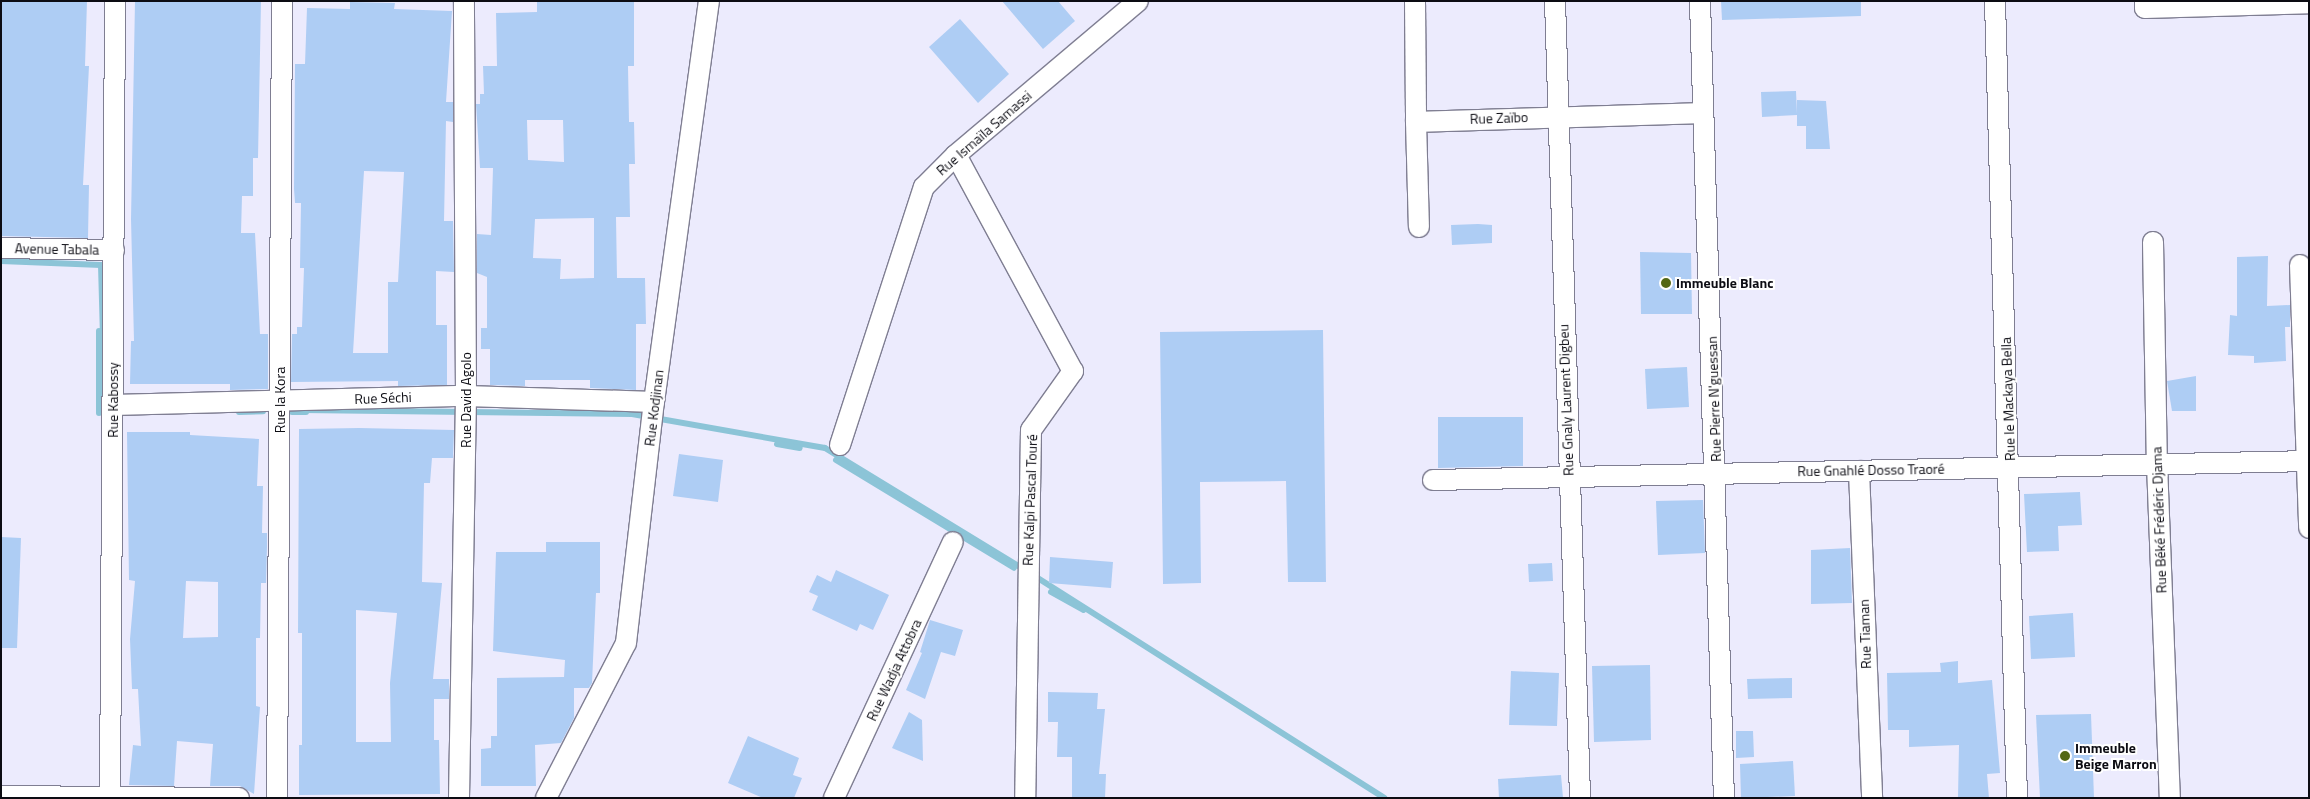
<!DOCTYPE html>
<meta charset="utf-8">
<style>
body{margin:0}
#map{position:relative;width:2310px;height:799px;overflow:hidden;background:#ecebfd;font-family:"Titillium Web",sans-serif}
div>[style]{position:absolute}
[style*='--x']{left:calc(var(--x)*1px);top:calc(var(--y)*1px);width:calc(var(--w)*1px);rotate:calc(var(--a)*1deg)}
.stream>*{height:6px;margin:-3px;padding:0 3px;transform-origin:3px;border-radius:3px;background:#8cc4d7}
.building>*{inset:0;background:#aecdf4}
.roads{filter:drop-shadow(1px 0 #7f7e92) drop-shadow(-1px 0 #7f7e92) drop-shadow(0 1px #7f7e92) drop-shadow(0 -1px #7f7e92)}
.minor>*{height:20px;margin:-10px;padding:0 10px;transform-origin:10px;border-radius:10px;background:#fff}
.dots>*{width:14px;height:14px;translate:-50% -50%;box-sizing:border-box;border:2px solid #fff;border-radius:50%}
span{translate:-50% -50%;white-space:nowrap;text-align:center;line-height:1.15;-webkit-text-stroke:4px #fff;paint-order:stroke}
.street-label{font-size:14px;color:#0c0c13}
.poi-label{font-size:14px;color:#0c0c13;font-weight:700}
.left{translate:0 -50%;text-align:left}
.frame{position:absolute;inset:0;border:2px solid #0c0c13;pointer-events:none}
</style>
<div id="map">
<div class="stream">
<div style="--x:1;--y:261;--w:100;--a:2.3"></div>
<div style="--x:101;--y:265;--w:71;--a:88.4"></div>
<div style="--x:302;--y:410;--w:330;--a:0.7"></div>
<div style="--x:632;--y:414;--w:196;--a:10"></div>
<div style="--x:825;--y:448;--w:234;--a:31.4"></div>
<div style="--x:239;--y:412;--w:24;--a:-2"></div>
<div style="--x:292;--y:412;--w:14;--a:0"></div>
<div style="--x:99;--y:413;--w:82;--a:-90"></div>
<div style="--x:777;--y:444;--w:23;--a:10"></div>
<div style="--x:836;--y:460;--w:208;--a:31.2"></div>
<div style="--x:1033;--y:575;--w:416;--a:32.4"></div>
<div style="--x:1051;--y:592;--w:37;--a:29"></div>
</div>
<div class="building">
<div style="clip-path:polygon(1px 1px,87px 1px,85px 66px,89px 66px,83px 185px,89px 185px,88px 238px,1px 236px)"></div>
<div style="clip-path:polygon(135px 1px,261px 1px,258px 158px,253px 158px,253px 196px,242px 196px,241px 233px,255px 233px,260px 334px,268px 334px,268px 389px,230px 390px,230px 384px,130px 384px,131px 341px,134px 341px,131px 219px)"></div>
<div style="clip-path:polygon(evenodd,537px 1px,634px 2px,634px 66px,628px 66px,629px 122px,634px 122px,635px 164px,629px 164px,630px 217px,616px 217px,617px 278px,645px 278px,646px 324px,636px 324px,636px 390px,590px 388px,590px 380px,525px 380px,525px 386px,490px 385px,490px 349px,481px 349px,481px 328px,487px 328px,487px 277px,477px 273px,477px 234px,491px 235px,493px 168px,480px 168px,476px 104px,480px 104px,480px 94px,484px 94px,483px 66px,497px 66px,496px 13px,537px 12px,537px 1px,527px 120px,563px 120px,564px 162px,528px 160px,527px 120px,537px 1px,594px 218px,594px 278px,560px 279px,561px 259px,533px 258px,535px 219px,594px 218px)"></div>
<div style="clip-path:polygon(1002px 1px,1058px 1px,1075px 21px,1043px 49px)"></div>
<div style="clip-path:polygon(1721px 1px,1861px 1px,1861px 16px,1722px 20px)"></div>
<div style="clip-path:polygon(evenodd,350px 2px,395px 3px,394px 9px,452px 11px,446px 102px,453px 102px,453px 122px,446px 121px,444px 221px,453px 221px,454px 272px,436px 271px,436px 325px,447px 325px,447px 385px,398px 386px,398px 381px,291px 382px,292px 334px,297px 334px,297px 327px,302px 327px,304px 268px,300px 268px,301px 203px,295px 203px,294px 189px,295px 64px,305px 64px,307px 8px,350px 9px,350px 2px,364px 171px,404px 172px,398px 282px,388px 282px,388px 353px,353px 353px,364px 171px)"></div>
<div style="clip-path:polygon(960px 19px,1009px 74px,978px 103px,929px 47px)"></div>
<div style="clip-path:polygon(1796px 91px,1797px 114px,1797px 100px,1826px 101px,1830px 149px,1806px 149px,1806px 126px,1797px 126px,1797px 115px,1762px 117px,1761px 92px)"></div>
<div style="clip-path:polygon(1478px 224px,1492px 225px,1492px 243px,1452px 245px,1451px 225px)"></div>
<div style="clip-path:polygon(1640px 252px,1691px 253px,1692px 314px,1641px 314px)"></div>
<div style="clip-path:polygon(2268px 256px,2267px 306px,2290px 305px,2290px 327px,2285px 327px,2286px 361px,2254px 363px,2254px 356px,2228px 355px,2230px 315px,2237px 316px,2237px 257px)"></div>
<div style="clip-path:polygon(1323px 330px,1326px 582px,1288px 582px,1286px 481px,1200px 482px,1201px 583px,1163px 584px,1160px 332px)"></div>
<div style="clip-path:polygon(1687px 367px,1689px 407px,1647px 409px,1645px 369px)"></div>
<div style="clip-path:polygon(2196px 376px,2196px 411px,2172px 411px,2167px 381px)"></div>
<div style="clip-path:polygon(1438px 417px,1523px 417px,1523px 466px,1438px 468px)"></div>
<div style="clip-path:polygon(evenodd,359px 428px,454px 430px,453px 458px,432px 458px,430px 483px,424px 483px,422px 582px,442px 583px,433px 679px,449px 679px,449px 699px,434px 699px,434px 740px,439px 740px,440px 794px,299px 795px,299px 745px,302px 745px,302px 633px,298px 633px,299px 429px,359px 428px,356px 610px,397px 613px,390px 683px,391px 742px,356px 742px,356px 610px)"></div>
<div style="clip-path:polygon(evenodd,127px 432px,190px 432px,190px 435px,259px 439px,257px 486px,263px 486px,262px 533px,267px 533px,267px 547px,266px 583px,261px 583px,260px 638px,256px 638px,256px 706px,260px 707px,254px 794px,240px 786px,210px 786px,213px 744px,177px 741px,174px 786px,129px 785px,133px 745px,141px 746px,138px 689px,132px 689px,130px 639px,135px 581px,129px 580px,127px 432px,186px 581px,218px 582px,218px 637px,183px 638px,186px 581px)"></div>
<div style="clip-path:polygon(679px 454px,723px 460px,718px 502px,673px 496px)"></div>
<div style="clip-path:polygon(2080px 492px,2082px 525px,2058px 526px,2059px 551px,2027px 552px,2024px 494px)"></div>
<div style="clip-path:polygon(1703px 500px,1705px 553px,1658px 555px,1656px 501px)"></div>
<div style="clip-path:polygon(1px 537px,21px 538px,17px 648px,1px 648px)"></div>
<div style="clip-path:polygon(546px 542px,600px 542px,600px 593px,596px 593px,592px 683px,589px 688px,574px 688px,574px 718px,561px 743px,535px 745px,536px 786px,481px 786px,481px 749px,491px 748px,491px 736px,497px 736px,497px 678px,564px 677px,565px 660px,493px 651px,496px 552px,546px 552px)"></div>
<div style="clip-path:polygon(1850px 548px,1852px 603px,1811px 604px,1811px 550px)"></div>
<div style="clip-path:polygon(1050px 557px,1113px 562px,1111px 588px,1049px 583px)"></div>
<div style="clip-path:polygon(1552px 563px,1553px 581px,1529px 582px,1528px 564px)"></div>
<div style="clip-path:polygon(836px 570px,889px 595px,873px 630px,860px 624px,857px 631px,812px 610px,818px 596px,809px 592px,817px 575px,831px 582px)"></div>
<div style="clip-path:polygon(2073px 613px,2075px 657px,2031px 659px,2029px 616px)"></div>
<div style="clip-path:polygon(930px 620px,963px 630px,955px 656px,941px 652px,925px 699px,906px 690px,922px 653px,920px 652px)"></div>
<div style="clip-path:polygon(1958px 661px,1958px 683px,1992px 680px,2000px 773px,1987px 774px,1989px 798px,1958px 798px,1959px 745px,1909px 747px,1909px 730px,1888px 730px,1887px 673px,1941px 672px,1940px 663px)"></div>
<div style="clip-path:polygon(1650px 665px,1651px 740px,1594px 742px,1592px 666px)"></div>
<div style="clip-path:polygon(1511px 671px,1559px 673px,1557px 726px,1509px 725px)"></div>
<div style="clip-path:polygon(1792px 678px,1792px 698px,1748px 699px,1747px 679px)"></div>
<div style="clip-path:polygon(1048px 692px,1098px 693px,1097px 709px,1105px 709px,1099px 774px,1106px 774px,1105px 798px,1072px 798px,1072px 757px,1057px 757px,1058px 722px,1048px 722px)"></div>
<div style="clip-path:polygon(909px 712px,922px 720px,923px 761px,892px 748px)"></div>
<div style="clip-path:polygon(2091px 714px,2094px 798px,2040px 798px,2036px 715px)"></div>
<div style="clip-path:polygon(1736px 731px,1753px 731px,1754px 757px,1736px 758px)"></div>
<div style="clip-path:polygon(748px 736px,799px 758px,793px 775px,802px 778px,794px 798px,763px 798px,728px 783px)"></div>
<div style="clip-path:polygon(1793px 761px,1795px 796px,1741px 798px,1740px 764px)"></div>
<div style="clip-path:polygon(1561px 775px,1563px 798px,1499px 798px,1498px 779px)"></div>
</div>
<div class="roads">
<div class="minor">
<div style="--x:1415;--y:1;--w:121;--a:89.5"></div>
<div style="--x:1416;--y:122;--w:287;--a:-1.8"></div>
<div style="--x:1555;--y:1;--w:797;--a:88.2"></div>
<div style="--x:1700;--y:1;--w:797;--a:88.28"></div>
<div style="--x:1995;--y:1;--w:797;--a:88.42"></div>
<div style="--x:2145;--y:1;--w:7;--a:90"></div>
<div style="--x:2145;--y:8;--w:164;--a:-1.7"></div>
<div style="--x:1416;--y:122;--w:105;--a:88.4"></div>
<div style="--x:956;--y:155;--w:246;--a:61.6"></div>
<div style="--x:1073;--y:371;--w:72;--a:125.4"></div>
<div style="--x:1031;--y:430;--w:368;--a:90.9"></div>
<div style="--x:2153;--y:242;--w:222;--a:89"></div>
<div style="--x:2157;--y:464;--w:334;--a:87.8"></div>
<div style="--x:1;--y:248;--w:113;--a:1"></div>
<div style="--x:2300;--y:265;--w:263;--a:88"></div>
<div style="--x:113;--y:405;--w:353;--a:-1.5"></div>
<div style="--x:466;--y:396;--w:188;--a:1.8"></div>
<div style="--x:840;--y:445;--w:271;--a:-72"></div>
<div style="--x:924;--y:187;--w:45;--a:-45"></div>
<div style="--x:956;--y:155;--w:238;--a:-40.2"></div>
<div style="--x:1859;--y:471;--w:327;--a:87.7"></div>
<div style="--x:1433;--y:480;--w:876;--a:-1.24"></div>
<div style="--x:1;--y:796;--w:238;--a:0.5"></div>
<div style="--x:110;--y:798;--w:797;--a:-89.64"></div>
<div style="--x:277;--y:798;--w:797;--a:-89.64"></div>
<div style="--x:459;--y:798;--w:402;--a:-89"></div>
<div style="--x:466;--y:396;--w:395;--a:-90.3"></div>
<div style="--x:546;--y:798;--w:174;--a:-62.7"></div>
<div style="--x:626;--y:643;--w:243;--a:-83.4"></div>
<div style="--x:654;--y:402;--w:405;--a:-82.2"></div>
<div style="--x:834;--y:798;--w:282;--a:-65.1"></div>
</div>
</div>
<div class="dots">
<div style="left:1666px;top:283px;background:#546815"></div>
<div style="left:2065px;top:756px;background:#546815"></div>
</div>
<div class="street-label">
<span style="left:1499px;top:118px;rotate:-2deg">Rue Zaïbo</span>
<span style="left:984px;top:133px;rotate:-41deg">Rue Ismaïla Samassi</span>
<span style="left:57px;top:249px;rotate:1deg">Avenue Tabala</span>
<span style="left:383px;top:398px;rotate:-2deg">Rue Séchi</span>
<span style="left:1714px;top:399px;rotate:-92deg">Rue Pierre N'guessan</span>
<span style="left:2008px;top:399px;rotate:-92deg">Rue le Mackaya Bella</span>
<span style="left:113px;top:400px;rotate:-90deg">Rue Kabossy</span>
<span style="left:280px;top:400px;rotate:-90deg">Rue la Kora</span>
<span style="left:466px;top:400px;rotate:-90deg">Rue David Agolo</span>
<span style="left:1566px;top:400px;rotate:-92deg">Rue Gnaly Laurent Digbeu</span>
<span style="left:654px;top:408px;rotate:-83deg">Rue Kodjinan</span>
<span style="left:1871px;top:470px;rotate:-1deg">Rue Gnahlé Dosso Traoré</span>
<span style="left:1030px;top:500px;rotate:-88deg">Rue Kalpi Pascal Touré</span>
<span style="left:2159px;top:520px;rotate:-92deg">Rue Béké Frédéric Djama</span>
<span style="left:1865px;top:634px;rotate:-92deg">Rue Tiaman</span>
<span style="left:894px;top:670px;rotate:-65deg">Rue Wadja Attobra</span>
</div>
<div class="poi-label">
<span class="left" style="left:1676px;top:283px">Immeuble Blanc</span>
<span class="left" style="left:2075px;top:756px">Immeuble<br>Beige Marron</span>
</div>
<div class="frame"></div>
</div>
